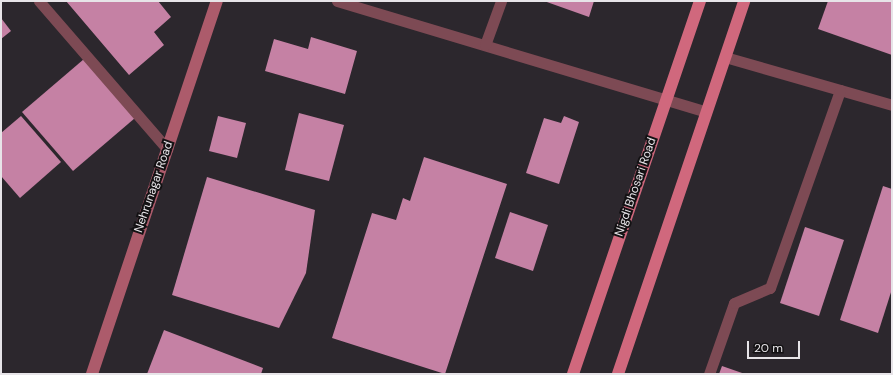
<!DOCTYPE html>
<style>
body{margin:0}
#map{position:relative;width:893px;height:375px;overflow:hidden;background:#2c272d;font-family:"DM Sans",sans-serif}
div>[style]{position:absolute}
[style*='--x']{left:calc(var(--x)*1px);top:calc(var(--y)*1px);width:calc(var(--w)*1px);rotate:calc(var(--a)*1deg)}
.building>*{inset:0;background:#c581a4}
.lane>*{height:11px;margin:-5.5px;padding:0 5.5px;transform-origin:5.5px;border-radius:5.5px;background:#7d4a54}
.secondary>*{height:12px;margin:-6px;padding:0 6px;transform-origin:6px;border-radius:6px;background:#ac5b6b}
.primary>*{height:12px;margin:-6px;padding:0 6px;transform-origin:6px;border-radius:6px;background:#d0687d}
span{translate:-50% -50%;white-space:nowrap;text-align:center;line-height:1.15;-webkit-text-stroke:4px #131113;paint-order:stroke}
.street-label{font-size:12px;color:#e7e4e8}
.frame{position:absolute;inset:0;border:2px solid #e7e4e8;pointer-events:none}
.scale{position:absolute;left:747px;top:341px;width:53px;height:18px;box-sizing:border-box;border:2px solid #e7e4e8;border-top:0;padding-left:5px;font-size:12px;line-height:14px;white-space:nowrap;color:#e7e4e8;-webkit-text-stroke:3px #131113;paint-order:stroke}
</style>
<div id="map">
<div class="building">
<div style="clip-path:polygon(66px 1px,158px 1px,171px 17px,154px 32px,164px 45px,129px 75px)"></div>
<div style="clip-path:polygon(544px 1px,594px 1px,589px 17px)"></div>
<div style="clip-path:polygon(828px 1px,892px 1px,892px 55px,818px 29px)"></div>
<div style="clip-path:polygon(1px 18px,11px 31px,1px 39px)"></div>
<div style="clip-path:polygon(311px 37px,357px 51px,345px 94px,265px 71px,274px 39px,308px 49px)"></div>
<div style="clip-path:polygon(84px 59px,135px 118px,73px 171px,22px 112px)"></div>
<div style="clip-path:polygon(299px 113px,344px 125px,329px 181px,285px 170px)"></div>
<div style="clip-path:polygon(21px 116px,61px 162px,20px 198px,1px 176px,1px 133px)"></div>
<div style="clip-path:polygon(218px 116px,246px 123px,237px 158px,209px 151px)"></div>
<div style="clip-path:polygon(564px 116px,579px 122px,559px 184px,526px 173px,544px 118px,561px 123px)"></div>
<div style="clip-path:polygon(424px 157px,507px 184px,445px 374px,332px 338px,372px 213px,396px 220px,403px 198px,410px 201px)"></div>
<div style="clip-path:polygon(207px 177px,315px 210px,306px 273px,279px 328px,172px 295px)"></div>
<div style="clip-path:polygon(883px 186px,892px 189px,892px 289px,878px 333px,840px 320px)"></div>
<div style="clip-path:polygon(510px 212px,548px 225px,533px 271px,495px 258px)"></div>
<div style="clip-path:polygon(805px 227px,844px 240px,819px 316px,780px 303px)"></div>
<div style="clip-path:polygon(164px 330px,263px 368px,261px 374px,147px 374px)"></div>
<div style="clip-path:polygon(722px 366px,745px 374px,719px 374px)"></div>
</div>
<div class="lane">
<div style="--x:39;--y:1;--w:196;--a:49.1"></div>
<div style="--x:337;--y:1;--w:385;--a:16.7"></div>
<div style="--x:485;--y:45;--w:47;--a:-70"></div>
<div style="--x:725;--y:57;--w:174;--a:16"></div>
<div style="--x:709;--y:374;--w:75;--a:-70.6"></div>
<div style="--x:734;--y:303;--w:39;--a:-23"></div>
<div style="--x:770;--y:288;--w:210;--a:-70.5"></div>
</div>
<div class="secondary">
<div style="--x:92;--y:374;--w:393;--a:-71.5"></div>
</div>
<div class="primary">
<div style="--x:573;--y:374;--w:394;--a:-71.2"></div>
<div style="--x:618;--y:374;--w:394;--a:-71.3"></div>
</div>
<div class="street-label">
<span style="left:154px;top:187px;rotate:-71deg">Nehrunagar Road</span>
<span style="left:636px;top:187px;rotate:-71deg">Nigdi Bhosari Road</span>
</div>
<div class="frame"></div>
<div class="scale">20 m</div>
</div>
